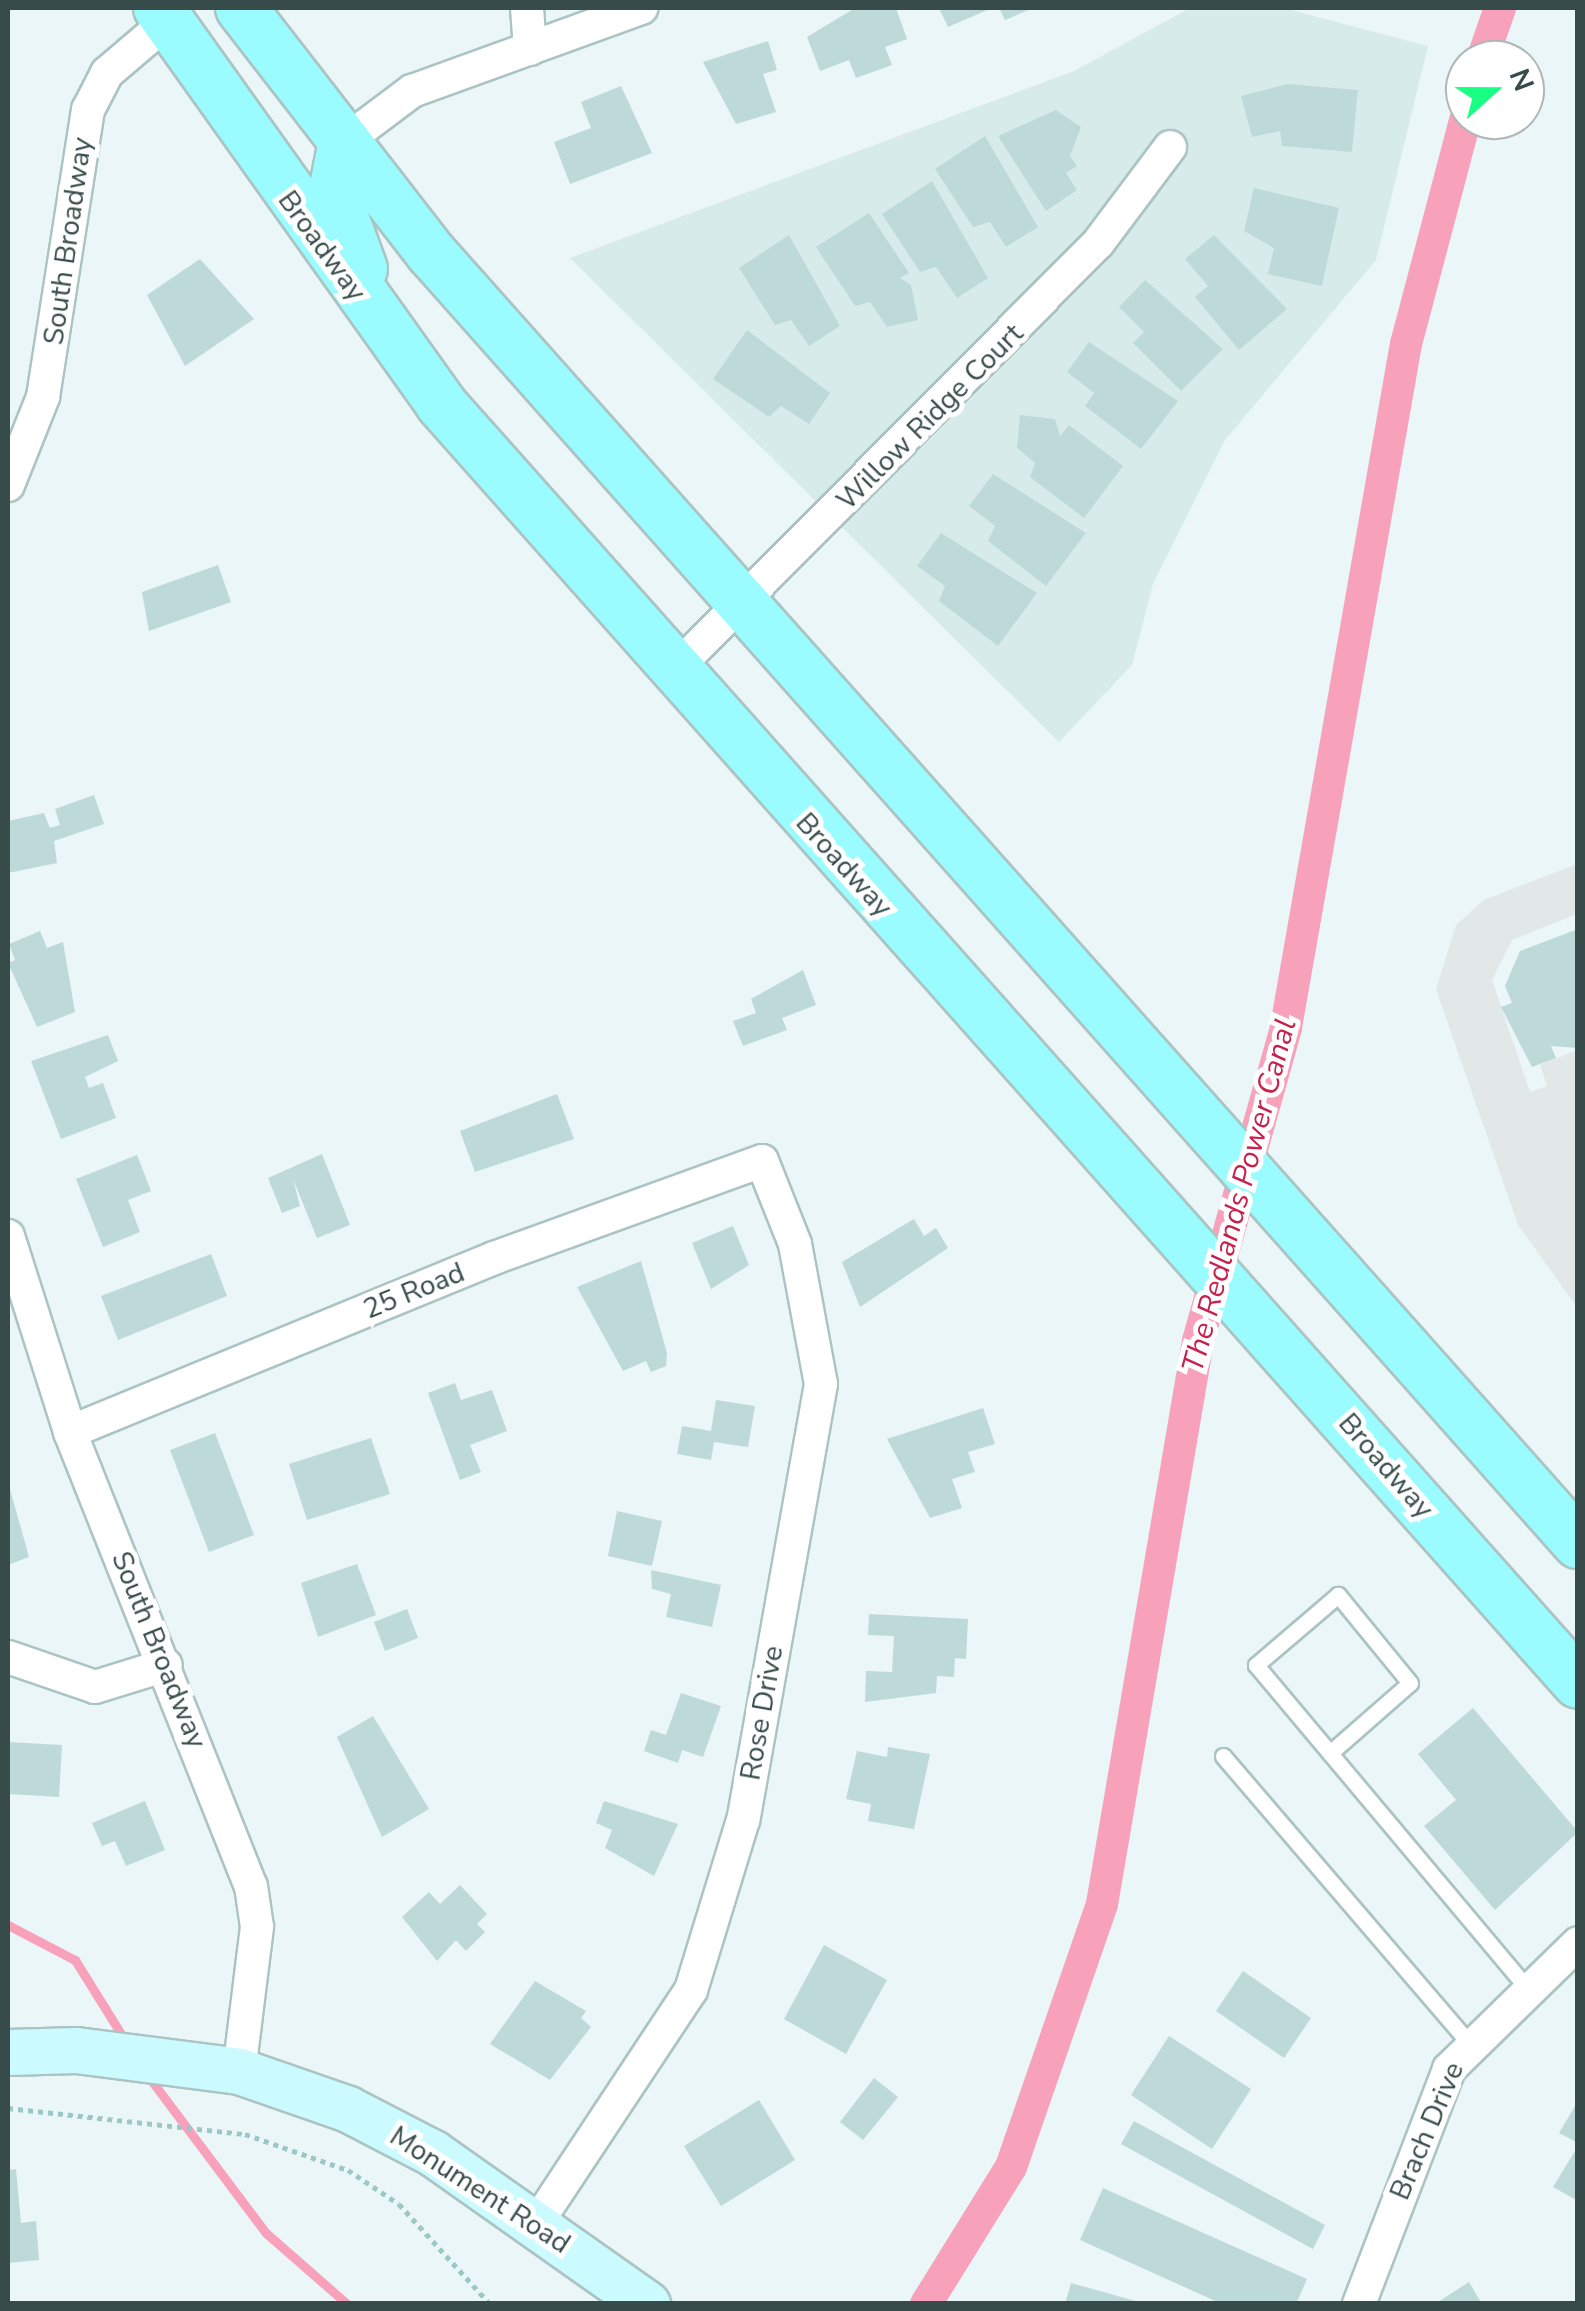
<!DOCTYPE html>
<style>
body{margin:0}
#map{position:relative;width:1585px;height:2311px;overflow:hidden;background:#eaf6f7;font-family:"Nunito Sans",sans-serif}
div>[style]{position:absolute}
[style*='--x']{left:calc(var(--x)*1px);top:calc(var(--y)*1px);width:calc(var(--w)*1px);rotate:calc(var(--a)*1deg)}
.residential>*{inset:0;background:#d8ebeb}
.parking>*{inset:0;background:#e2e8e7}
.stream>*{height:9px;margin:-4.5px;padding:0 4.5px;transform-origin:4.5px;border-radius:4.5px;background:#f8a1ba}
.canal>*{height:32px;margin:-16px;padding:0 16px;transform-origin:16px;border-radius:16px;background:#f8a1ba}
.building>*{inset:0;background:#bedad8}
.path>*{height:5px;margin-top:-2.5px;transform-origin:0;background:repeating-linear-gradient(90deg,#9bc7c5 0 5px,transparent 0 10px)}
.roads{filter:drop-shadow(2px 0 #abc4c3) drop-shadow(-2px 0 #abc4c3) drop-shadow(0 2px #abc4c3) drop-shadow(0 -2px #abc4c3)}
.service>*{height:15px;margin:-7.5px;padding:0 7.5px;transform-origin:7.5px;border-radius:7.5px;background:#fff}
.minor>*{height:32px;margin:-16px;padding:0 16px;transform-origin:16px;border-radius:16px;background:#fff}
.secondary>*{height:45px;margin:-22.5px;padding:0 22.5px;transform-origin:22.5px;border-radius:22.5px;background:#ccfbff}
.primary>*{height:50px;margin:-25px;padding:0 25px;transform-origin:25px;border-radius:25px;background:#9bfcff}
span{translate:-50% -50%;white-space:nowrap;text-align:center;line-height:1.15;-webkit-text-stroke:10px #fff;paint-order:stroke}
.street-label{font-size:28px;color:#374c4a}
.water-label{font-size:30px;color:#c6224d;font-style:italic}
.frame{position:absolute;inset:0;border:10px solid #374c4a;pointer-events:none}
.north{position:absolute;left:1445px;top:40px;width:100px;height:100px;box-sizing:border-box;background:#fff;border:2px solid #afb7b7;border-radius:50%;rotate:69deg;font-size:28px;font-weight:700;line-height:40px;text-align:center;color:#374c4a}
.north::after{content:'';display:block;margin:auto;width:35px;height:45px;background:#19ff84;clip-path:polygon(50% 0,100% 100%,50% 72%,0 100%)}
</style>
<div id="map">
<div class="residential">
<div style="clip-path:polygon(1190px 8px,1283px 8px,1428px 46px,1376px 260px,1225px 440px,1153px 584px,1132px 665px,1059px 742px,570px 258px,1074px 71px)"></div>
</div>
<div class="parking">
<div style="clip-path:polygon(1577px 864px,1577px 914px,1512px 940px,1492px 980px,1530px 1092px,1547px 1086px,1540px 1065px,1577px 1050px,1577px 1307px,1518px 1225px,1436px 989px,1456px 925px,1484px 900px)"></div>
</div>
<div class="stream">
<div style="--x:8;--y:1925;--w:76;--a:27.6"></div>
<div style="--x:75;--y:1960;--w:97;--a:58.1"></div>
<div style="--x:148;--y:2076;--w:196;--a:53.1"></div>
<div style="--x:266;--y:2233;--w:108;--a:41.2"></div>
</div>
<div class="canal">
<div style="--x:1482;--y:60;--w:55;--a:-70.9"></div>
<div style="--x:926;--y:2304;--w:161;--a:-58.2"></div>
<div style="--x:1011;--y:2167;--w:278;--a:-70.9"></div>
<div style="--x:1102;--y:1904;--w:571;--a:-80.32"></div>
<div style="--x:1198;--y:1341;--w:326;--a:-74.3"></div>
<div style="--x:1286;--y:1027;--w:693;--a:-80.04"></div>
<div style="--x:1406;--y:344;--w:232;--a:-75.2"></div>
</div>
<div class="building">
<div style="clip-path:polygon(855px 8px,896px 8px,907px 39px,885px 47px,892px 65px,856px 78px,849px 60px,820px 71px,807px 37px)"></div>
<div style="clip-path:polygon(939px 8px,992px 8px,948px 27px)"></div>
<div style="clip-path:polygon(999px 8px,1033px 8px,1005px 20px)"></div>
<div style="clip-path:polygon(768px 41px,777px 70px,763px 74px,776px 112px,736px 124px,703px 62px)"></div>
<div style="clip-path:polygon(1288px 84px,1358px 90px,1352px 152px,1282px 146px,1280px 131px,1252px 137px,1241px 96px)"></div>
<div style="clip-path:polygon(621px 86px,652px 153px,570px 184px,554px 142px,591px 128px,581px 102px)"></div>
<div style="clip-path:polygon(1056px 110px,1081px 127px,1070px 156px,1077px 166px,1066px 173px,1077px 190px,1046px 211px,998px 136px)"></div>
<div style="clip-path:polygon(985px 136px,1038px 227px,1006px 247px,990px 222px,973px 227px,935px 169px)"></div>
<div style="clip-path:polygon(932px 181px,988px 278px,957px 298px,936px 267px,920px 272px,882px 214px)"></div>
<div style="clip-path:polygon(1254px 188px,1339px 208px,1322px 286px,1268px 274px,1274px 248px,1244px 231px)"></div>
<div style="clip-path:polygon(869px 213px,909px 273px,900px 278px,911px 285px,918px 320px,887px 327px,870px 302px,855px 306px,816px 247px)"></div>
<div style="clip-path:polygon(789px 235px,840px 326px,809px 346px,791px 320px,775px 325px,739px 268px)"></div>
<div style="clip-path:polygon(1214px 235px,1287px 309px,1239px 350px,1195px 297px,1208px 286px,1185px 259px)"></div>
<div style="clip-path:polygon(200px 259px,254px 319px,185px 366px,147px 295px)"></div>
<div style="clip-path:polygon(1145px 280px,1223px 349px,1181px 391px,1133px 343px,1144px 332px,1119px 307px)"></div>
<div style="clip-path:polygon(747px 330px,830px 393px,809px 424px,781px 406px,769px 417px,713px 379px)"></div>
<div style="clip-path:polygon(1089px 342px,1178px 401px,1141px 449px,1085px 406px,1094px 393px,1067px 372px)"></div>
<div style="clip-path:polygon(1020px 415px,1055px 419px,1060px 436px,1069px 425px,1123px 466px,1084px 518px,1030px 477px,1035px 463px,1017px 448px)"></div>
<div style="clip-path:polygon(993px 474px,1086px 533px,1046px 586px,988px 541px,995px 526px,969px 506px)"></div>
<div style="clip-path:polygon(941px 533px,1037px 593px,998px 646px,939px 601px,945px 586px,917px 566px)"></div>
<div style="clip-path:polygon(218px 565px,231px 602px,149px 631px,142px 592px)"></div>
<div style="clip-path:polygon(94px 795px,104px 824px,54px 841px,57px 863px,8px 873px,8px 821px,44px 813px,50px 828px,60px 825px,55px 809px)"></div>
<div style="clip-path:polygon(1578px 929px,1578px 1048px,1551px 1046px,1556px 1058px,1532px 1067px,1501px 1007px,1512px 1003px,1505px 986px,1520px 951px)"></div>
<div style="clip-path:polygon(40px 931px,47px 948px,63px 942px,75px 1012px,37px 1027px,8px 963px,15px 960px,9px 944px)"></div>
<div style="clip-path:polygon(803px 970px,816px 1005px,782px 1018px,787px 1030px,743px 1046px,733px 1021px,756px 1013px,751px 999px)"></div>
<div style="clip-path:polygon(108px 1035px,118px 1061px,85px 1077px,89px 1088px,103px 1083px,116px 1118px,61px 1139px,31px 1061px)"></div>
<div style="clip-path:polygon(557px 1094px,574px 1139px,475px 1172px,460px 1131px)"></div>
<div style="clip-path:polygon(322px 1154px,350px 1225px,317px 1238px,293px 1179px,300px 1206px,282px 1213px,268px 1178px)"></div>
<div style="clip-path:polygon(137px 1155px,151px 1191px,128px 1200px,140px 1232px,103px 1247px,76px 1179px)"></div>
<div style="clip-path:polygon(914px 1219px,924px 1236px,936px 1228px,948px 1248px,860px 1307px,842px 1262px)"></div>
<div style="clip-path:polygon(733px 1226px,749px 1265px,711px 1289px,692px 1243px)"></div>
<div style="clip-path:polygon(211px 1254px,227px 1296px,118px 1340px,101px 1296px)"></div>
<div style="clip-path:polygon(641px 1261px,667px 1353px,666px 1366px,651px 1372px,646px 1361px,623px 1371px,577px 1287px)"></div>
<div style="clip-path:polygon(455px 1383px,461px 1400px,492px 1390px,507px 1431px,470px 1445px,481px 1472px,460px 1480px,428px 1393px)"></div>
<div style="clip-path:polygon(716px 1400px,755px 1406px,748px 1447px,714px 1442px,711px 1460px,677px 1454px,682px 1426px,711px 1431px)"></div>
<div style="clip-path:polygon(983px 1408px,995px 1444px,968px 1452px,975px 1472px,952px 1479px,962px 1508px,930px 1518px,887px 1439px)"></div>
<div style="clip-path:polygon(215px 1433px,254px 1535px,209px 1552px,170px 1450px)"></div>
<div style="clip-path:polygon(371px 1438px,390px 1494px,307px 1520px,289px 1464px)"></div>
<div style="clip-path:polygon(8px 1482px,29px 1557px,8px 1565px)"></div>
<div style="clip-path:polygon(617px 1511px,662px 1521px,652px 1566px,608px 1556px)"></div>
<div style="clip-path:polygon(357px 1564px,376px 1615px,318px 1637px,301px 1583px)"></div>
<div style="clip-path:polygon(651px 1570px,721px 1585px,712px 1627px,666px 1617px,671px 1594px,652px 1589px)"></div>
<div style="clip-path:polygon(407px 1609px,418px 1638px,385px 1651px,374px 1622px)"></div>
<div style="clip-path:polygon(869px 1614px,968px 1619px,966px 1659px,955px 1658px,954px 1677px,937px 1676px,936px 1693px,865px 1702px,866px 1671px,892px 1672px,894px 1636px,868px 1635px)"></div>
<div style="clip-path:polygon(681px 1693px,721px 1706px,703px 1757px,682px 1750px,678px 1763px,644px 1751px,651px 1730px,666px 1735px)"></div>
<div style="clip-path:polygon(1473px 1708px,1578px 1832px,1495px 1910px,1424px 1826px,1456px 1800px,1418px 1754px)"></div>
<div style="clip-path:polygon(373px 1716px,429px 1809px,382px 1837px,337px 1737px)"></div>
<div style="clip-path:polygon(8px 1742px,62px 1745px,59px 1797px,8px 1794px)"></div>
<div style="clip-path:polygon(888px 1747px,930px 1754px,914px 1829px,868px 1821px,871px 1804px,846px 1799px,857px 1751px,887px 1757px)"></div>
<div style="clip-path:polygon(145px 1801px,165px 1850px,126px 1866px,115px 1841px,102px 1846px,92px 1823px)"></div>
<div style="clip-path:polygon(604px 1801px,678px 1824px,654px 1876px,605px 1848px,612px 1830px,596px 1823px)"></div>
<div style="clip-path:polygon(460px 1885px,487px 1914px,477px 1924px,485px 1932px,466px 1951px,456px 1940px,437px 1961px,402px 1917px,429px 1892px,440px 1904px)"></div>
<div style="clip-path:polygon(824px 1945px,887px 1980px,846px 2054px,784px 2019px)"></div>
<div style="clip-path:polygon(1243px 1971px,1311px 2018px,1284px 2058px,1216px 2011px)"></div>
<div style="clip-path:polygon(535px 1981px,586px 2011px,581px 2018px,591px 2027px,550px 2080px,490px 2044px)"></div>
<div style="clip-path:polygon(1169px 2036px,1251px 2089px,1212px 2149px,1131px 2095px)"></div>
<div style="clip-path:polygon(874px 2078px,898px 2097px,863px 2140px,840px 2122px)"></div>
<div style="clip-path:polygon(759px 2100px,795px 2160px,721px 2206px,684px 2146px)"></div>
<div style="clip-path:polygon(1578px 2101px,1578px 2143px,1559px 2133px)"></div>
<div style="clip-path:polygon(1134px 2121px,1325px 2225px,1313px 2249px,1121px 2144px)"></div>
<div style="clip-path:polygon(1578px 2146px,1578px 2201px,1553px 2187px)"></div>
<div style="clip-path:polygon(16px 2169px,21px 2223px,36px 2221px,39px 2260px,8px 2263px,8px 2170px)"></div>
<div style="clip-path:polygon(1103px 2188px,1307px 2279px,1296px 2304px,1222px 2304px,1080px 2240px)"></div>
<div style="clip-path:polygon(1469px 2282px,1482px 2304px,1435px 2304px)"></div>
<div style="clip-path:polygon(1071px 2283px,1139px 2302px,1139px 2304px,1065px 2304px)"></div>
</div>
<div class="path">
<div style="--x:8;--y:2108;--w:238;--a:6.3"></div>
<div style="--x:245;--y:2134;--w:109;--a:19.3"></div>
<div style="--x:348;--y:2170;--w:61;--a:33.7"></div>
<div style="--x:399;--y:2204;--w:135;--a:47.7"></div>
</div>
<div class="roads">
<div class="service">
<div style="--x:1330;--y:1753;--w:106;--a:-41.2"></div>
<div style="--x:1410;--y:1683;--w:114;--a:-129.3"></div>
<div style="--x:1338;--y:1595;--w:108;--a:139.5"></div>
<div style="--x:1256;--y:1665;--w:420;--a:50"></div>
<div style="--x:1223;--y:1756;--w:375;--a:49.4"></div>
</div>
<div class="minor">
<div style="--x:527;--y:8;--w:41;--a:85.8"></div>
<div style="--x:344;--y:142;--w:85;--a:-36.9"></div>
<div style="--x:412;--y:91;--w:244;--a:-19.9"></div>
<div style="--x:8;--y:485;--w:95;--a:-68.3"></div>
<div style="--x:43;--y:397;--w:291;--a:-81.1"></div>
<div style="--x:88;--y:110;--w:42;--a:-62.8"></div>
<div style="--x:107;--y:73;--w:79;--a:-40.4"></div>
<div style="--x:673;--y:671;--w:603;--a:-45.2"></div>
<div style="--x:1098;--y:243;--w:120;--a:-53.1"></div>
<div style="--x:8;--y:1236;--w:206;--a:72.4"></div>
<div style="--x:70;--y:1432;--w:489;--a:68.3"></div>
<div style="--x:251;--y:1886;--w:41;--a:81.7"></div>
<div style="--x:257;--y:1927;--w:145;--a:97.1"></div>
<div style="--x:70;--y:1432;--w:458;--a:-22.3"></div>
<div style="--x:494;--y:1258;--w:285;--a:-19.9"></div>
<div style="--x:762;--y:1161;--w:89;--a:68.3"></div>
<div style="--x:795;--y:1244;--w:142;--a:79.5"></div>
<div style="--x:821;--y:1384;--w:443;--a:100.1"></div>
<div style="--x:743;--y:1820;--w:178;--a:107"></div>
<div style="--x:691;--y:1990;--w:279;--a:123.5"></div>
<div style="--x:8;--y:1657;--w:92;--a:19"></div>
<div style="--x:95;--y:1687;--w:74;--a:-17.2"></div>
<div style="--x:1359;--y:2304;--w:252;--a:-69"></div>
<div style="--x:1449;--y:2069;--w:180;--a:-44.3"></div>
</div>
<div class="secondary">
<div style="--x:8;--y:2052;--w:68;--a:-1.7"></div>
<div style="--x:76;--y:2050;--w:164;--a:7.3"></div>
<div style="--x:239;--y:2071;--w:115;--a:19.2"></div>
<div style="--x:348;--y:2109;--w:96;--a:27.4"></div>
<div style="--x:433;--y:2153;--w:262;--a:35.2"></div>
</div>
<div class="primary">
<div style="--x:159;--y:8;--w:486;--a:54.5"></div>
<div style="--x:441;--y:404;--w:1711;--a:48.36"></div>
<div style="--x:241;--y:8;--w:311;--a:52.2"></div>
<div style="--x:432;--y:254;--w:1725;--a:48.36"></div>
<div style="--x:344;--y:142;--w:51;--a:101.3"></div>
<div style="--x:334;--y:192;--w:82;--a:70"></div>
</div>
</div>
<div class="street-label">
<span style="left:68px;top:241px;rotate:-82deg">South Broadway</span>
<span style="left:322px;top:246px;rotate:54deg">Broadway</span>
<span style="left:930px;top:417px;rotate:-45deg">Willow Ridge Court</span>
<span style="left:844px;top:865px;rotate:48deg">Broadway</span>
<span style="left:414px;top:1291px;rotate:-22deg">25 Road</span>
<span style="left:1386px;top:1466px;rotate:49deg">Broadway</span>
<span style="left:159px;top:1650px;rotate:68deg">South Broadway</span>
<span style="left:762px;top:1713px;rotate:-80deg">Rose Drive</span>
<span style="left:1427px;top:2131px;rotate:-67deg">Brach Drive</span>
<span style="left:480px;top:2190px;rotate:33deg">Monument Road</span>
</div>
<div class="water-label">
<span style="left:1240px;top:1196px;rotate:-75deg">The Redlands Power Canal</span>
</div>
<div class="frame"></div>
<div class="north">N</div>
</div>
